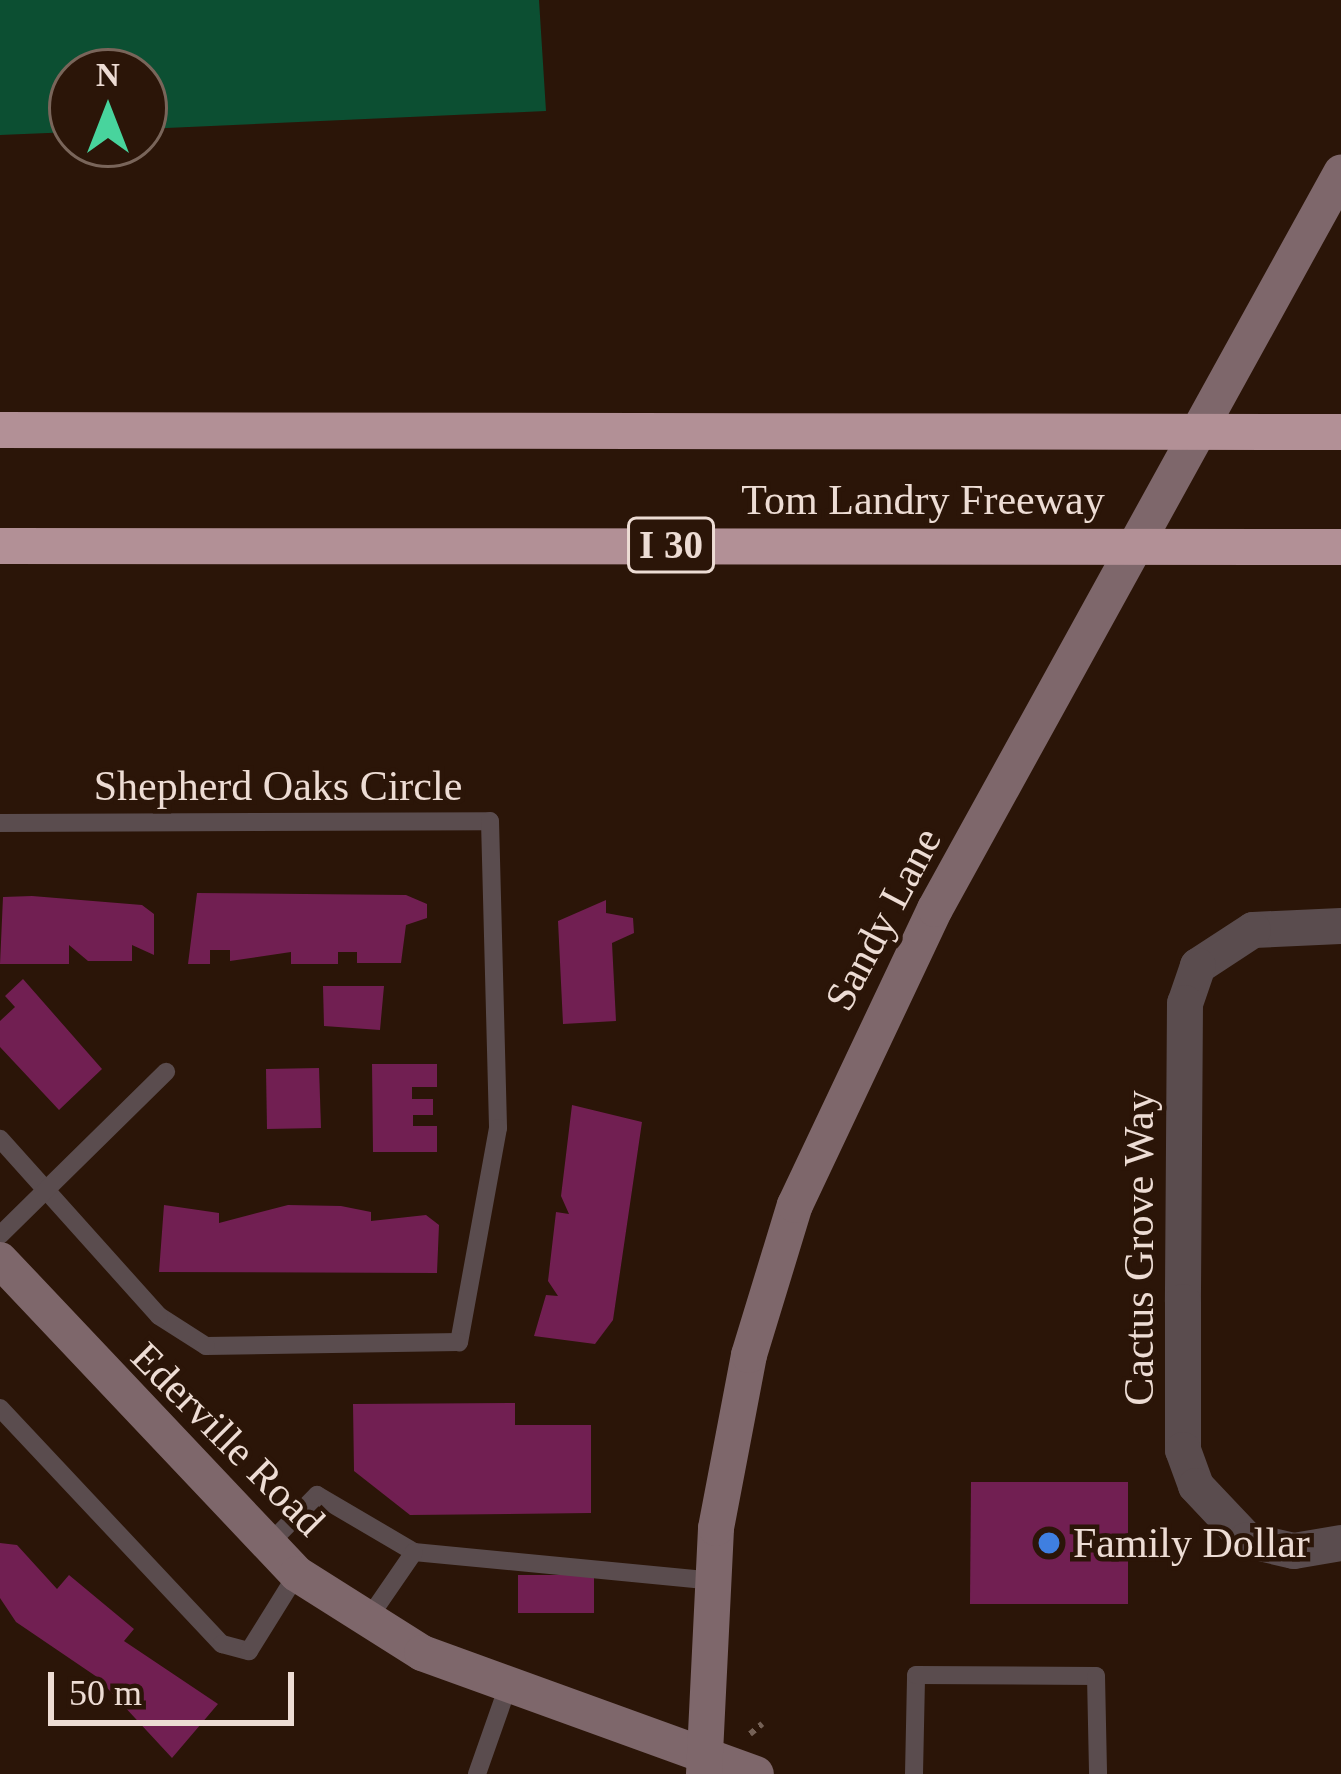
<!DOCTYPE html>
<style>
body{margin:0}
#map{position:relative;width:1341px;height:1774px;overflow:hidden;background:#2b1508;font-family:Georgia,serif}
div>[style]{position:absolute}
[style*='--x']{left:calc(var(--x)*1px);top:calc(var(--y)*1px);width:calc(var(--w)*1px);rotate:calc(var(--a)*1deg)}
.green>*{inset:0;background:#0c4f32}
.building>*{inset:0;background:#711f52}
.path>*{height:6px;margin-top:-3px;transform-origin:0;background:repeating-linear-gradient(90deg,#756156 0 6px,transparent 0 12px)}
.lane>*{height:18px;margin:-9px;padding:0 9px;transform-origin:9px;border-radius:9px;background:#5a4c4e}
.street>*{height:36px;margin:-18px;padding:0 18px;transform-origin:18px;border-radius:18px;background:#5a4c4e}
.secondary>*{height:36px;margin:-18px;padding:0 18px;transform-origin:18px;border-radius:18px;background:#7e676b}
.highway>*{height:36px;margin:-18px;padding:0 18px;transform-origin:18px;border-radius:18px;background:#b29096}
.dots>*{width:33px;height:33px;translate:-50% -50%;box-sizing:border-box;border:6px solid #2b1508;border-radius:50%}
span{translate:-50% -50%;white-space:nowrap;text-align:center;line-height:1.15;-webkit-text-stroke:9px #2b1508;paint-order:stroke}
.shield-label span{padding:3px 9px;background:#2b1508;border:3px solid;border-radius:9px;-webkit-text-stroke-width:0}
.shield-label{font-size:39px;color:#eddcd4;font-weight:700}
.street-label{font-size:42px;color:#eddcd4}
.poi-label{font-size:42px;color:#eddcd4}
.left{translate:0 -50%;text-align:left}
.north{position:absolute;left:48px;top:48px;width:120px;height:120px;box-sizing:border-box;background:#2b1508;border:3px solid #79655a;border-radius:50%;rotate:0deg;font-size:33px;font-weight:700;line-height:48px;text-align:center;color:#eddcd4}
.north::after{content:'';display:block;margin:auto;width:42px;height:54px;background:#48d49d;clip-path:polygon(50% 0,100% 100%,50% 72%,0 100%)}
.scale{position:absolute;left:48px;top:1672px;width:246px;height:54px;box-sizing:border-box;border:6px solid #eddcd4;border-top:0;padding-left:15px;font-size:36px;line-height:42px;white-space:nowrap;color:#eddcd4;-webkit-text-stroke:9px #2b1508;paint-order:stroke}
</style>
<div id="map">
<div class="green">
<div style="clip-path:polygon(0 0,539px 0,546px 111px,144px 129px,144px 72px,72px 72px,72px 132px,0 135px)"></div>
</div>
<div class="building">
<div style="clip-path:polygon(197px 893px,406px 895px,427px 904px,427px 918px,406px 925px,401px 963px,357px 963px,357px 952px,338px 952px,338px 964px,291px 964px,291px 952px,230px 961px,230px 950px,210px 950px,210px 964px,188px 964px)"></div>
<div style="clip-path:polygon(32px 896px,142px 905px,154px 914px,154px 955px,132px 945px,132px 961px,88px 961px,69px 945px,69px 964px,0 964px,3px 897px)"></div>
<div style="clip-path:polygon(606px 900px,606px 913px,633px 918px,634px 933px,612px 943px,616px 1021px,563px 1024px,558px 921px)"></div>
<div style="clip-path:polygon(23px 979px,102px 1069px,59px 1110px,0 1047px,0 1021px,15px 1007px,5px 996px)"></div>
<div style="clip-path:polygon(323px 986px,384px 986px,380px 1030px,324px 1026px)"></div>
<div style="clip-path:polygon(372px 1064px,437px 1064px,437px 1087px,412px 1087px,412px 1099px,433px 1099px,433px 1115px,413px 1115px,413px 1126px,437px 1126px,437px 1152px,373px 1152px)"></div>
<div style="clip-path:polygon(319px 1068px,321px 1128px,267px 1129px,266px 1069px)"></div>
<div style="clip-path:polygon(572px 1105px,642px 1122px,613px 1320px,595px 1344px,534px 1336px,546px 1295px,558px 1296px,548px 1281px,556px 1212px,569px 1214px,561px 1196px)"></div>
<div style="clip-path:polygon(164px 1205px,219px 1213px,219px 1223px,288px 1205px,341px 1206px,371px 1212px,371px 1221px,426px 1215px,439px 1225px,437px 1273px,159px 1272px)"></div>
<div style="clip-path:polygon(515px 1403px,515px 1425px,591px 1425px,591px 1513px,410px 1515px,354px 1471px,353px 1404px)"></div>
<div style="clip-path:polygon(971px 1482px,1128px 1482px,1128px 1604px,970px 1604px)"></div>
<div style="clip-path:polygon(0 1543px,17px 1545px,57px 1589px,69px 1575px,134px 1629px,124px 1641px,218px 1704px,172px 1758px,97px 1677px,16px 1622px,0 1598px)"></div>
<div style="clip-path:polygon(518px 1575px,594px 1575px,594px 1613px,518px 1613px)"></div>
</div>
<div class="path">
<div style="--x:750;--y:1734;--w:16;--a:-40"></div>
</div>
<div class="lane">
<div style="--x:0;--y:823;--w:490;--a:-0.2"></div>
<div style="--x:490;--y:821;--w:307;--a:88.5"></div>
<div style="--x:498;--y:1128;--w:218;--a:100.3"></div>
<div style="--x:459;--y:1342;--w:253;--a:179.1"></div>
<div style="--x:206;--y:1346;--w:56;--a:-147.4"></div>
<div style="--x:159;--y:1316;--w:238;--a:-131.9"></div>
<div style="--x:0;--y:1235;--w:233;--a:-44.5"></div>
<div style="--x:0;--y:1408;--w:324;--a:46.8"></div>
<div style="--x:222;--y:1644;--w:28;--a:15"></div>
<div style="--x:249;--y:1651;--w:91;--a:-58.1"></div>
<div style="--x:266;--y:1547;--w:73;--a:-45.6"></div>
<div style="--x:317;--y:1495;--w:113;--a:30.4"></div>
<div style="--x:414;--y:1552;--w:300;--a:5.5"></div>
<div style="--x:368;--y:1619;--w:81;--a:-55.5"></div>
<div style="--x:477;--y:1774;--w:93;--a:-70.6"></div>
<div style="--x:914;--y:1774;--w:99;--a:-88.8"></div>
<div style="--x:916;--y:1675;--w:180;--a:0.3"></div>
<div style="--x:1096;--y:1676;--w:98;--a:88.8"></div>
</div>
<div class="street">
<div style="--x:1341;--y:926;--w:88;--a:177.4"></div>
<div style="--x:1253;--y:930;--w:66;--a:146.8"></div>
<div style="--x:1198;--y:966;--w:39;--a:109"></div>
<div style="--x:1185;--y:1003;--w:299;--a:90.4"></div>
<div style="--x:1183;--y:1302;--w:148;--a:90"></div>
<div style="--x:1183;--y:1450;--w:38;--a:70"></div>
<div style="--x:1196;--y:1486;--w:74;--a:46.6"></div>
<div style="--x:1247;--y:1540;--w:48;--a:13.2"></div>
<div style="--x:1294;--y:1551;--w:48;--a:-9.7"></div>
</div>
<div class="secondary">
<div style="--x:0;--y:1260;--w:432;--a:46.6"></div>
<div style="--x:297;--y:1574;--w:148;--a:32.3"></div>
<div style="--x:422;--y:1653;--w:355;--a:19.9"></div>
<div style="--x:704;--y:1774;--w:246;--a:-87.2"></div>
<div style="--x:716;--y:1528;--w:176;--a:-79.2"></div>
<div style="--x:749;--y:1355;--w:157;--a:-73"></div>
<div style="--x:795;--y:1205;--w:327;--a:-64.7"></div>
<div style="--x:935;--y:909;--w:841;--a:-61.12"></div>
</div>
<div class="highway">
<div style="--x:0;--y:430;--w:1341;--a:0.09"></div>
<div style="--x:0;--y:546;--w:1341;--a:0.04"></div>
</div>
<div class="dots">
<div style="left:1049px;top:1543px;background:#3f7fe0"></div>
</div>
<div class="shield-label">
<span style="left:671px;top:545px">I 30</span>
</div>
<div class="street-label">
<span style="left:923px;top:500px">Tom Landry Freeway</span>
<span style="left:278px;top:786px">Shepherd Oaks Circle</span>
<span style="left:883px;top:919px;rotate:-62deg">Sandy Lane</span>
<span style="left:1139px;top:1248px;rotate:-90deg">Cactus Grove Way</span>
<span style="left:228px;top:1439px;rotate:45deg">Ederville Road</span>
</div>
<div class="poi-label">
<span class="left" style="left:1073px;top:1543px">Family Dollar</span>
</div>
<div class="north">N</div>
<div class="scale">50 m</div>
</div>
